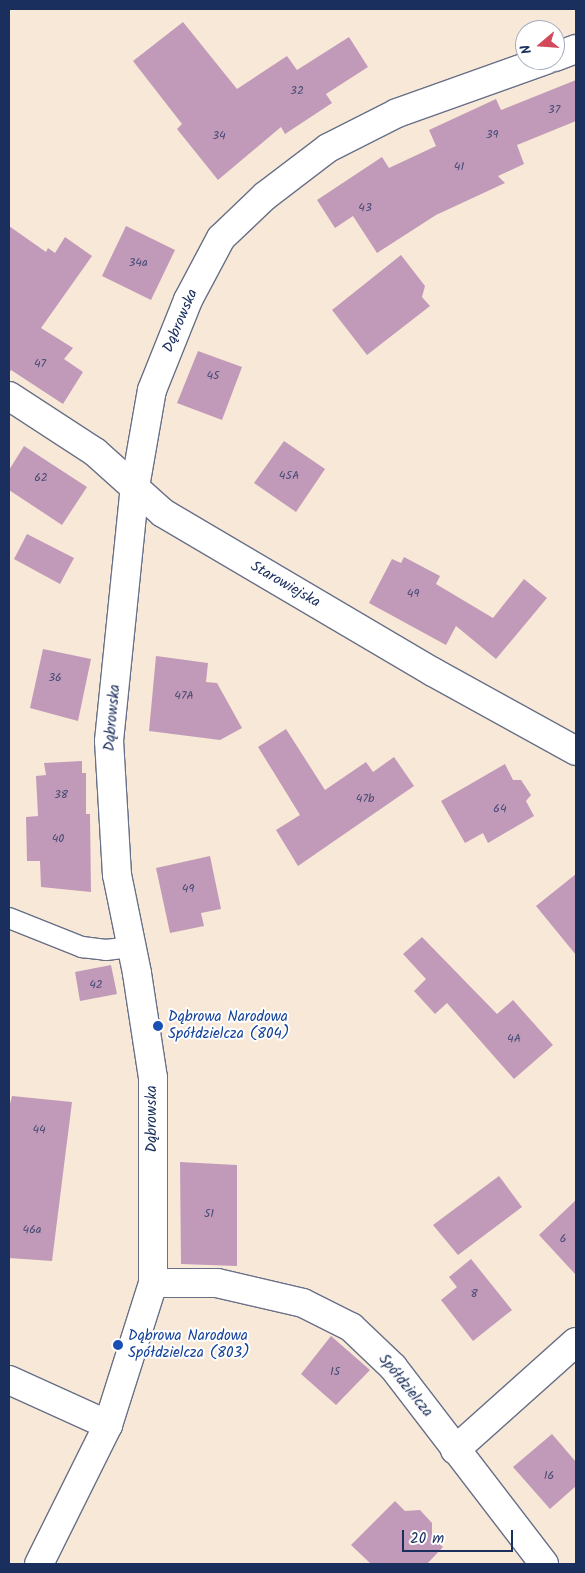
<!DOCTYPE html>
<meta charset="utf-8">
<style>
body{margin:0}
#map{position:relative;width:585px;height:1573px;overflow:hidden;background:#f8e8d7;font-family:Kalam,sans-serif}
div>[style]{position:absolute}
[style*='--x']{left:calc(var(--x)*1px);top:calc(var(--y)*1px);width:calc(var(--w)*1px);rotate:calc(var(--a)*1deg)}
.building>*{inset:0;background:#c29ab9}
.roads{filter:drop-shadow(1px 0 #687088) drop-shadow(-1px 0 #687088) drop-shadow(0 1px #687088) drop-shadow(0 -1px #687088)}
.service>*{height:20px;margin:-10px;padding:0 10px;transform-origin:10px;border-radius:10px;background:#fff}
.minor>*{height:28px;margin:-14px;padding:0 14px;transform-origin:14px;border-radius:14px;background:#fff}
.dots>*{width:14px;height:14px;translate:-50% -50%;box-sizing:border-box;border:2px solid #fff;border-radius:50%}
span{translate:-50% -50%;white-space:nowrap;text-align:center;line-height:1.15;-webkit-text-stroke:4px #fff;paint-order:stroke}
.number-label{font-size:12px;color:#454a75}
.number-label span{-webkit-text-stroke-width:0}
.street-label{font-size:15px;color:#1b2f5e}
.transit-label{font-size:15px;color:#164399}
.left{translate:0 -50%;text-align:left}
.frame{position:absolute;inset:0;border:10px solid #1b2f5e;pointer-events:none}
.north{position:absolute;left:515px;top:20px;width:50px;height:50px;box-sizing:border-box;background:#fff;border:1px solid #a4acbf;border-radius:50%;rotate:252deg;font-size:14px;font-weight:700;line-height:20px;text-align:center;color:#1b2f5e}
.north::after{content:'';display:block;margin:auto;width:18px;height:22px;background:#d1495b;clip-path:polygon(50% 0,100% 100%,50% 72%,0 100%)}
.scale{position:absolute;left:402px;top:1530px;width:111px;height:22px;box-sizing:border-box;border:2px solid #1b2f5e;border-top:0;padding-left:6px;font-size:15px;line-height:18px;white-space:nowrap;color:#1b2f5e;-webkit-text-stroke:4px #fff;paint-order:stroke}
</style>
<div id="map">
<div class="building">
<div style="clip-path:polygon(183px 22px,237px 89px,287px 56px,297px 70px,349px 37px,368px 67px,326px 94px,332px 103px,285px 134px,281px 127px,218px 180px,177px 129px,182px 124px,133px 61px)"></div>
<div style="clip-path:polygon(576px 80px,576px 121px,517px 145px,524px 164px,498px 176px,505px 183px,436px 215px,377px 253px,353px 216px,335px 228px,317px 200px,382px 157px,389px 168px,436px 146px,429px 130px,496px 99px,501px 110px)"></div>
<div style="clip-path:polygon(9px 226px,46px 252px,48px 248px,55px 253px,65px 237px,92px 256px,41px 328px,73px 348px,64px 359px,83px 372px,63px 404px,11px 370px,9px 373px)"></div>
<div style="clip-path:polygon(126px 226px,175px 250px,151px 300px,102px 276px)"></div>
<div style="clip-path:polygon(401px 255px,425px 286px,422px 297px,430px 306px,367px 355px,332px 310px)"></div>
<div style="clip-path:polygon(198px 351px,242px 367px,222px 420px,177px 403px)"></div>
<div style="clip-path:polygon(284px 441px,325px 469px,296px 512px,254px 483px)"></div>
<div style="clip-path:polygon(24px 446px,87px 487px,62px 525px,9px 490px,9px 470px)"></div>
<div style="clip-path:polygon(27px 534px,74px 558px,60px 584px,14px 559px)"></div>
<div style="clip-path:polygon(404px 557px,440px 576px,436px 584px,493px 618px,524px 579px,547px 598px,496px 659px,456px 626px,446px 645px,369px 603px,392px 559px,401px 563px)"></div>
<div style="clip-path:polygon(43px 649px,91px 659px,78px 721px,30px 708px)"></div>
<div style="clip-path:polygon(156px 656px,208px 663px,206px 682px,217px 683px,242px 728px,220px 740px,149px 731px)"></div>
<div style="clip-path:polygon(286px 729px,325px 790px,366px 762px,373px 772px,394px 757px,414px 786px,298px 866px,276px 830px,300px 815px,258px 747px)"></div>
<div style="clip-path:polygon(82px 761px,82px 773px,86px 773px,86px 814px,90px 814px,91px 892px,41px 887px,40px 861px,27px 861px,26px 817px,38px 816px,36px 776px,46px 775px,44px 763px)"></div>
<div style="clip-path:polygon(505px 764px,513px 780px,521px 780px,531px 795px,526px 801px,534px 816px,488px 843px,483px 833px,465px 843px,441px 801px)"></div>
<div style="clip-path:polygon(210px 856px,221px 909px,201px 913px,204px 926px,170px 933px,156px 868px)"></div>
<div style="clip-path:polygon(576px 874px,576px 955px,536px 906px)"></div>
<div style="clip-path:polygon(422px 937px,497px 1014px,513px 1000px,553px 1045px,514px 1079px,447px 1003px,435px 1014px,414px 991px,426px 979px,403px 954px)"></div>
<div style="clip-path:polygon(111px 965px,117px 994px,80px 1001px,75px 972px)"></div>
<div style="clip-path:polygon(12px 1096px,72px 1102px,52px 1261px,9px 1258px,9px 1108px)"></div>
<div style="clip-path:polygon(180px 1162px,237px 1165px,237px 1266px,181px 1264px)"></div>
<div style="clip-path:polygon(499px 1176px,522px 1207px,458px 1255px,433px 1225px)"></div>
<div style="clip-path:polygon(576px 1200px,576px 1275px,539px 1235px)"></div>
<div style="clip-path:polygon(471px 1259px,512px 1310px,473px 1341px,441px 1300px,457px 1287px,449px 1277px)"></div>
<div style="clip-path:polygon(331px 1336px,370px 1370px,336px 1405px,301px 1374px)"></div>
<div style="clip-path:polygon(552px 1434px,576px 1462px,576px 1486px,550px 1509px,513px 1467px)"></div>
<div style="clip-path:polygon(395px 1501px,405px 1511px,420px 1510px,432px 1523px,432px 1537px,443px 1547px,427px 1564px,371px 1564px,351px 1545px)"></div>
</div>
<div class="roads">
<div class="service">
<div style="--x:9;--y:918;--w:79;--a:21.7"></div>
<div style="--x:82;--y:947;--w:24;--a:7"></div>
<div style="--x:106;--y:950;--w:26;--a:-7"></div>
</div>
<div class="minor">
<div style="--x:555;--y:57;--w:22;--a:-21"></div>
<div style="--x:9;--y:396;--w:103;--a:33.1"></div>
<div style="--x:95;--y:452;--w:91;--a:41.9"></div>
<div style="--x:163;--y:513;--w:313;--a:30.5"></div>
<div style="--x:433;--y:672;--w:163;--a:28.9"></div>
<div style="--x:153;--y:1283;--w:64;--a:0"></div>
<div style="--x:217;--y:1283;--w:88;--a:13.1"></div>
<div style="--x:303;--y:1303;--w:54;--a:26.6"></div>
<div style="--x:351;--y:1327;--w:58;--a:43.6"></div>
<div style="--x:393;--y:1367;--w:248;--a:52.5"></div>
<div style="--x:9;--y:1380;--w:109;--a:24.4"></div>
<div style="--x:455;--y:1450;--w:162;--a:-41.8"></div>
<div style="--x:39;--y:1564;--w:155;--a:-63.6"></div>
<div style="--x:108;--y:1425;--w:149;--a:-72.4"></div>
<div style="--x:153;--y:1283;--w:205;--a:-90"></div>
<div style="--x:153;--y:1078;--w:106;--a:-98.7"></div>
<div style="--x:137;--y:973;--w:100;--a:-101.5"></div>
<div style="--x:117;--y:875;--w:134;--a:-93.4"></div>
<div style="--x:109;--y:741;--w:255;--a:-84.2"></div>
<div style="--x:135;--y:487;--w:98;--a:-80.1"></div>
<div style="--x:152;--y:390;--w:97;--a:-68.2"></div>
<div style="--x:188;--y:300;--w:70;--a:-62"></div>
<div style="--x:221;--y:238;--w:61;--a:-43.7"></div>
<div style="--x:265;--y:196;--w:79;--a:-37.3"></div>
<div style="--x:328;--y:148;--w:77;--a:-26.9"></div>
<div style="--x:397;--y:113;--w:158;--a:-19.6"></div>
</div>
</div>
<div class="dots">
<div style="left:158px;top:1026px;background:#1a4fb4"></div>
<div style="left:118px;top:1345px;background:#1a4fb4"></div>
</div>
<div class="number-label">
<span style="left:297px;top:91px">32</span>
<span style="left:554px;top:110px">37</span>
<span style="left:492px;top:135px">39</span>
<span style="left:219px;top:136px">34</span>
<span style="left:459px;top:167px">41</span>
<span style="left:365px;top:208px">43</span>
<span style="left:138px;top:263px">34a</span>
<span style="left:40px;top:364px">47</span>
<span style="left:213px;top:376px">45</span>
<span style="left:289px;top:476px">45A</span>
<span style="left:41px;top:478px">62</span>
<span style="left:413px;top:594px">49</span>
<span style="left:55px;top:678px">36</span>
<span style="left:184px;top:696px">47A</span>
<span style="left:61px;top:795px">38</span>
<span style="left:365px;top:799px">47b</span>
<span style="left:500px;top:809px">64</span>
<span style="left:58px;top:839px">40</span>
<span style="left:188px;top:889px">49</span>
<span style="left:96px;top:985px">42</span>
<span style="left:514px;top:1039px">4A</span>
<span style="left:39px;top:1130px">44</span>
<span style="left:209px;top:1214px">51</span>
<span style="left:32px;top:1230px">46a</span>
<span style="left:563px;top:1239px">6</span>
<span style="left:474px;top:1294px">8</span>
<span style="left:335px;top:1372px">15</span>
<span style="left:549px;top:1476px">16</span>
</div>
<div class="street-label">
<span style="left:181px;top:321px;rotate:-67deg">Dąbrowska</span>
<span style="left:285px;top:585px;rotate:30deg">Starowiejska</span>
<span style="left:113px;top:718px;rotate:-85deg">Dąbrowska</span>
<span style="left:153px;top:1119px;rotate:-90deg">Dąbrowska</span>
<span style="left:405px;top:1386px;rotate:51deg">Spółdzielcza</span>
</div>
<div class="transit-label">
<span class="left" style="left:168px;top:1026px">Dąbrowa Narodowa<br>Spółdzielcza (804)</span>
<span class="left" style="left:128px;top:1345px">Dąbrowa Narodowa<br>Spółdzielcza (803)</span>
</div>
<div class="frame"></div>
<div class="north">N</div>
<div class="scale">20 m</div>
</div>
